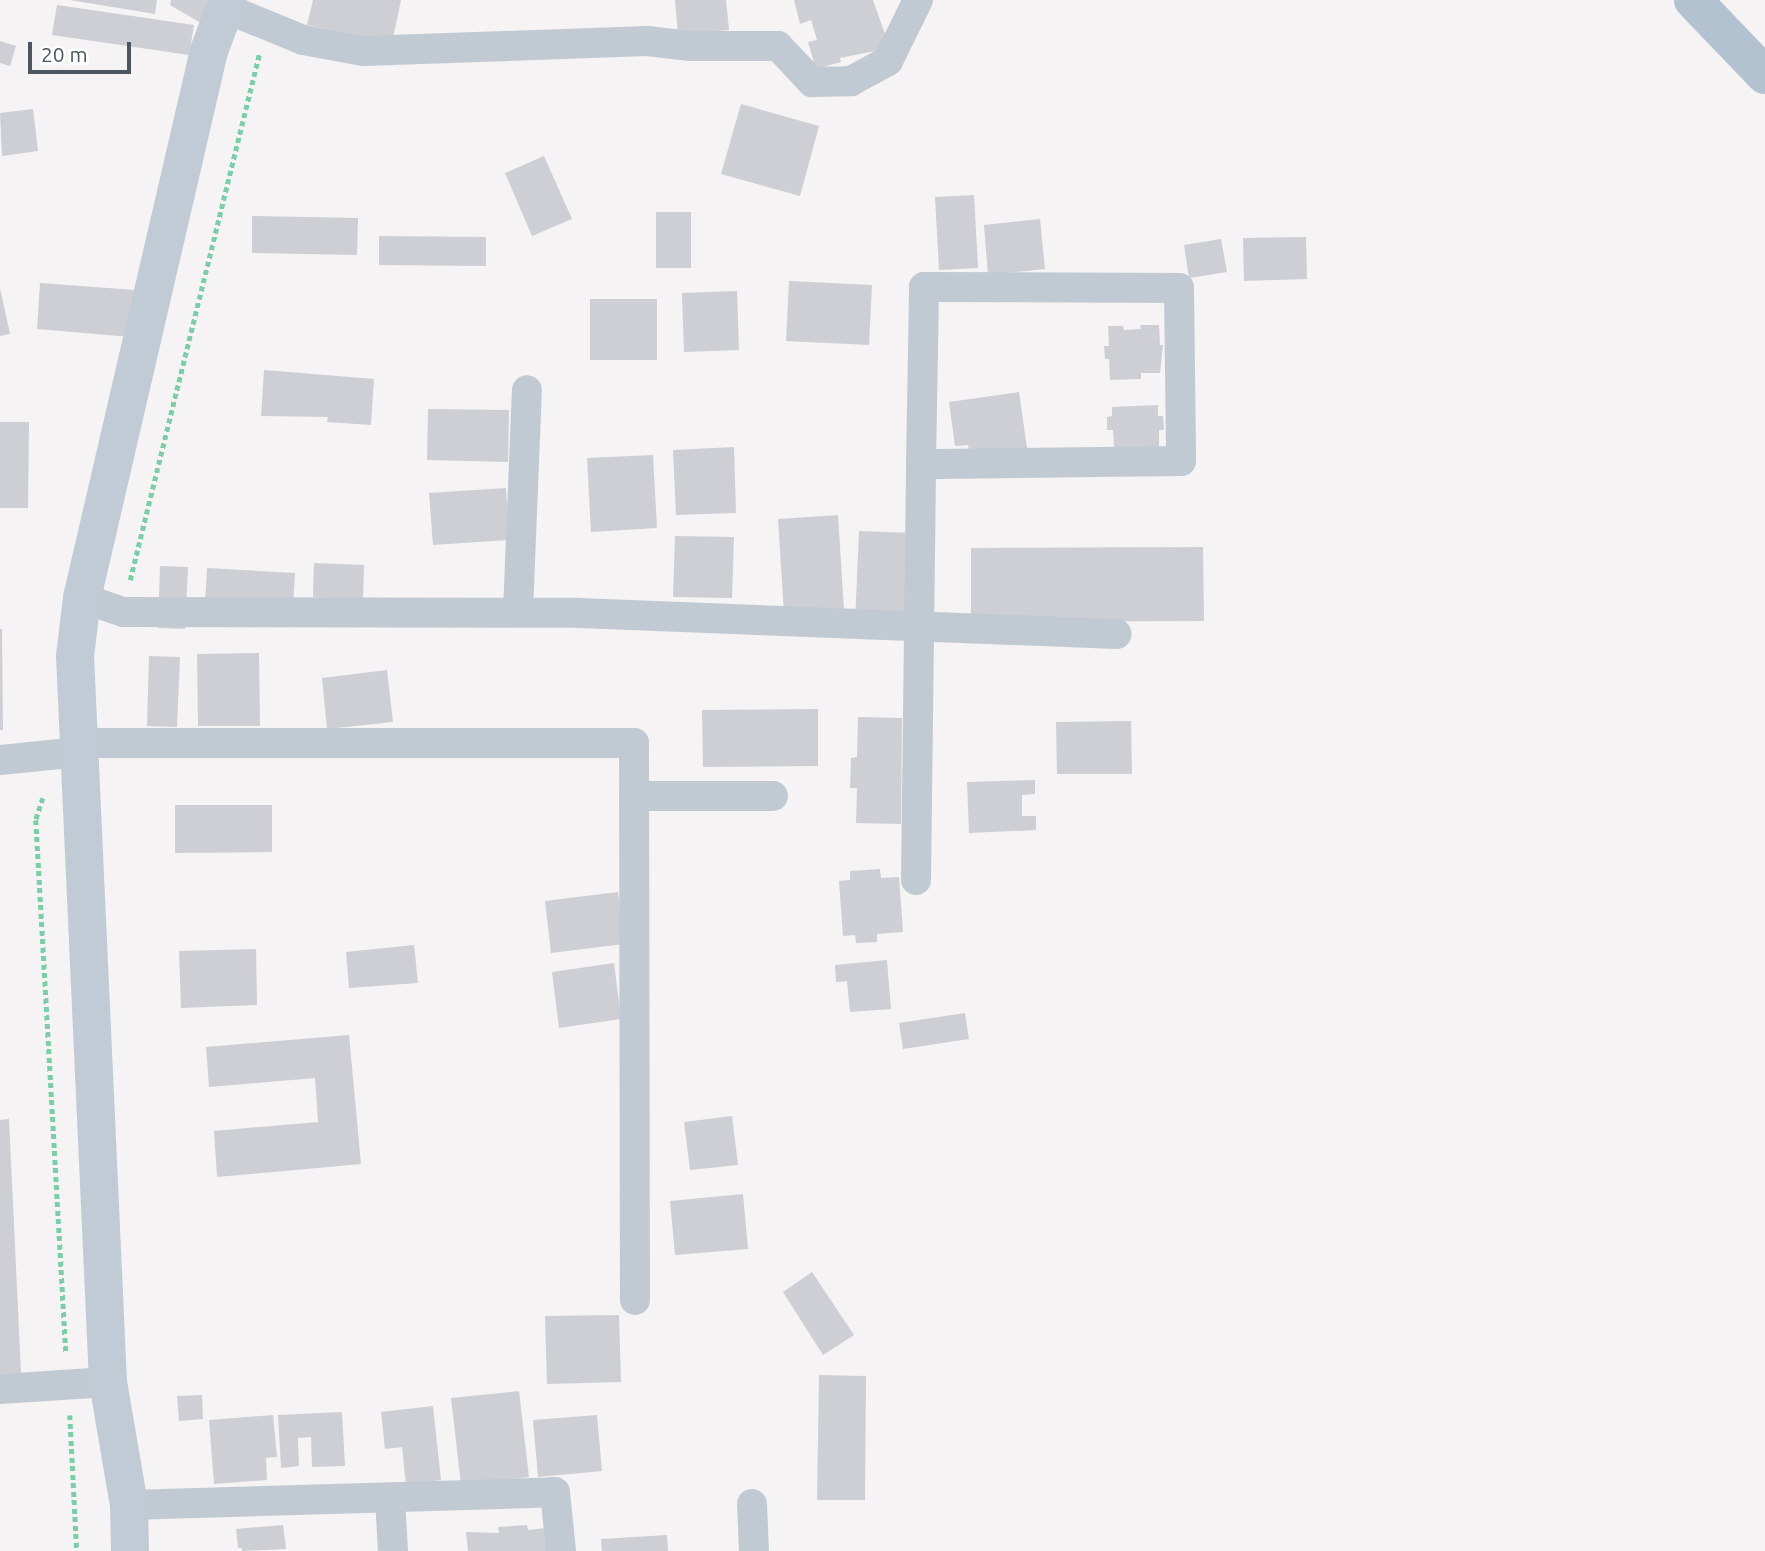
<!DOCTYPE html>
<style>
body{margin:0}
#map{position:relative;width:1765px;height:1551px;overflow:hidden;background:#f5f3f3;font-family:Ubuntu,sans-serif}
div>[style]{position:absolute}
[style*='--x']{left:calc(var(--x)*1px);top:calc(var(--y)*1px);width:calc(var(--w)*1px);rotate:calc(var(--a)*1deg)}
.building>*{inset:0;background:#cdcfd5}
.path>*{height:4.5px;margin-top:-2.25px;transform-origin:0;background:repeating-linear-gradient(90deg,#7ad0a6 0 5px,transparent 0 8.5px)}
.minor>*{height:30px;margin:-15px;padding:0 15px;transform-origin:15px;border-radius:15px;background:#c1cad2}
.secondary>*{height:38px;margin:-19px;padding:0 19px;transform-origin:19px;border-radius:19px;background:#c1cbd6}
.primary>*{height:38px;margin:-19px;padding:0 19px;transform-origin:19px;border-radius:19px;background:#b3c2d1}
span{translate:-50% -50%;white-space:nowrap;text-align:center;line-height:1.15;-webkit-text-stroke:5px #fff;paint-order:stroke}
.scale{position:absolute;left:28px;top:42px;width:103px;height:32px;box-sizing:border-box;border:4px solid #4a5661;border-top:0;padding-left:9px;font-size:21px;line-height:24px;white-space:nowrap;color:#4a5661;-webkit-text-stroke:5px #fff;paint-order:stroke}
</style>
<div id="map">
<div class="building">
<div style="clip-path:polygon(70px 0,157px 0,155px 14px)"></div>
<div style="clip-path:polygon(171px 0,216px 0,206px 26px,170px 5px)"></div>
<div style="clip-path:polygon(313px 0,401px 0,392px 43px,307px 25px)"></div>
<div style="clip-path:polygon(675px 0,726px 0,729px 30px,678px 34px)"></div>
<div style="clip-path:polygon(794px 0,873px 0,890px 48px,840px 58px,841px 62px,816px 69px,808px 42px,817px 40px,811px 20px,800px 24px)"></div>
<div style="clip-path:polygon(57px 5px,194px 25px,189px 55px,52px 35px)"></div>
<div style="clip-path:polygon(0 41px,16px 46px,10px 66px,0 63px)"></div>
<div style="clip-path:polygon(741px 104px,819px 126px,800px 196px,721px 174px)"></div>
<div style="clip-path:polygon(33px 109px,38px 151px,2px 156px,0 113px)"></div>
<div style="clip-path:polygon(544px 156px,572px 219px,532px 236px,505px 173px)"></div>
<div style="clip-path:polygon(974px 195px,978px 268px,939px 270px,935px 197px)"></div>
<div style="clip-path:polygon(656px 212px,691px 212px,691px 268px,656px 268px)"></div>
<div style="clip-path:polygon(252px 216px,358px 218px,357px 255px,252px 253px)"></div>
<div style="clip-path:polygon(1040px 219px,1045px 269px,988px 275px,984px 225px)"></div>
<div style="clip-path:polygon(379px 236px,486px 237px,486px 266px,379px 265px)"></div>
<div style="clip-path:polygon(1306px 237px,1307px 279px,1244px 281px,1243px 238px)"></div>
<div style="clip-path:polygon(1221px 239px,1227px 272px,1189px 278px,1184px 245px)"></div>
<div style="clip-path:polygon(789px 281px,872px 285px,869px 345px,786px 341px)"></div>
<div style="clip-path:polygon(40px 283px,135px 290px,131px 337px,37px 329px)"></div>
<div style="clip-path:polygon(0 288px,10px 334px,0 336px)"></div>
<div style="clip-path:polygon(737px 291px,739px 350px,684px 352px,682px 293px)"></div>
<div style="clip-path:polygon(590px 299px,657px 299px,657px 360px,590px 360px)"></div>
<div style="clip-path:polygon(1140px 325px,1159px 325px,1160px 345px,1163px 345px,1160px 373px,1141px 373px,1141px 379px,1110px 380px,1109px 359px,1105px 359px,1104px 346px,1109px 346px,1108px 326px,1123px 326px,1124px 330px,1141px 329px)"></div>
<div style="clip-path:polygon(264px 370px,374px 379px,371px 425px,327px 422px,328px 417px,261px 416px)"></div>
<div style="clip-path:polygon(1019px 392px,1027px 448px,970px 456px,968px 445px,955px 446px,949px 402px)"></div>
<div style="clip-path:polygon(1158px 405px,1158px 416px,1163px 416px,1164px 430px,1159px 430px,1159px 447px,1114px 448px,1113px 430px,1107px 430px,1107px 417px,1112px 416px,1112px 407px)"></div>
<div style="clip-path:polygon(428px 409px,509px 410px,508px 462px,427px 460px)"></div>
<div style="clip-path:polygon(0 422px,29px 422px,28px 508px,0 508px)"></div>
<div style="clip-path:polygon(734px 447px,736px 513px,676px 515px,673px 450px)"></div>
<div style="clip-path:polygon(653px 455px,657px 528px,591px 532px,587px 458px)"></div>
<div style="clip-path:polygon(506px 488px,509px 540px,433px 545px,429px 493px)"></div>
<div style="clip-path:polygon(838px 515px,844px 610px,784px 614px,778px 519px)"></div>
<div style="clip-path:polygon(859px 531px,914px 533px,910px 625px,855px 623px)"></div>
<div style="clip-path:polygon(675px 536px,734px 537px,732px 598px,673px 597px)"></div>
<div style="clip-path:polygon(1203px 547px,1204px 621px,971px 622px,971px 548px)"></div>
<div style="clip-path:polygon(314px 563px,364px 565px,363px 600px,313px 597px)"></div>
<div style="clip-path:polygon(160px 566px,188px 567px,185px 629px,158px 628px)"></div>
<div style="clip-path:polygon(207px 568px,295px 573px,292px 626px,204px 621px)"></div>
<div style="clip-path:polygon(0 629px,2px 629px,3px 730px,0 730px)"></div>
<div style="clip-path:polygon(259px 653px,260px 726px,198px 726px,197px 654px)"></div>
<div style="clip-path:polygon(149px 656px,180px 657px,177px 727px,147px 726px)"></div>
<div style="clip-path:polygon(387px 670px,393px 722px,327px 729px,322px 678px)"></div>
<div style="clip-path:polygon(818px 709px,818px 766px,703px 767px,702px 710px)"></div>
<div style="clip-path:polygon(858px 717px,902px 718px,901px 824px,856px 823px,857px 788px,850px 788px,851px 758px,857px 757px)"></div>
<div style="clip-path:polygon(1131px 721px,1132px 774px,1057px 774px,1056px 722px)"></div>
<div style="clip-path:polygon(1035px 780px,1035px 794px,1022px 795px,1022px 816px,1036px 816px,1036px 830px,969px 833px,967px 782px)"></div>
<div style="clip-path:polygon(175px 805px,272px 805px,272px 852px,175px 853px)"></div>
<div style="clip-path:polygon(880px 869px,881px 878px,899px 877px,903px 932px,877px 934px,877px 942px,856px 943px,855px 935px,843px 936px,839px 881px,850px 880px,850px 871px)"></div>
<div style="clip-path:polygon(618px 892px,624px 944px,551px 953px,545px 901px)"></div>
<div style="clip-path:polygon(414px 945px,418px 983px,349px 988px,346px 952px)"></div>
<div style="clip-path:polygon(256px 949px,257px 1005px,181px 1008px,179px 951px)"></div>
<div style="clip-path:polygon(887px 960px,891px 1009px,850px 1012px,847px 981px,836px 982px,835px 965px)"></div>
<div style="clip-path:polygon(614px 963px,621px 1019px,559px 1028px,552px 972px)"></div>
<div style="clip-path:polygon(965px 1013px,969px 1039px,903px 1049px,899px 1023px)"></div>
<div style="clip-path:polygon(349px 1035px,361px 1164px,217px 1177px,214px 1131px,318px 1122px,315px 1078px,209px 1087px,206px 1047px)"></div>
<div style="clip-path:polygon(732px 1116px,738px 1165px,690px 1170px,684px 1122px)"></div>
<div style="clip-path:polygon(9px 1119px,21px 1373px,0 1374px,0 1120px)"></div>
<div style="clip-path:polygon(743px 1194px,748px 1249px,675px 1255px,670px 1201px)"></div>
<div style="clip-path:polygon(812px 1272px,854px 1335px,823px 1355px,783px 1292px)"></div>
<div style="clip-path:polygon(619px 1315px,621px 1382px,547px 1384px,545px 1316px)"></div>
<div style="clip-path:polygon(819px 1375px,866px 1376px,865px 1500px,817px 1500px)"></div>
<div style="clip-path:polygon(519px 1391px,529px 1477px,461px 1485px,451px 1398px)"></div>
<div style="clip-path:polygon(202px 1395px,203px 1419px,179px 1421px,177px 1396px)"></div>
<div style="clip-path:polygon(433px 1406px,441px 1480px,406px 1485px,402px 1447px,385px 1449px,381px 1412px)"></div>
<div style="clip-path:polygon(342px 1412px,345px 1466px,312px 1467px,311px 1437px,298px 1438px,299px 1466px,281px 1468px,278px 1415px)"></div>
<div style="clip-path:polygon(273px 1415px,277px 1457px,266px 1458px,267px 1480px,214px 1484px,209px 1420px)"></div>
<div style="clip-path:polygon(597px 1415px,602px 1471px,538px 1477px,533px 1420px)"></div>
<div style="clip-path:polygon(283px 1525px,286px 1549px,242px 1551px,242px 1548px,238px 1548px,236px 1529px)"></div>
<div style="clip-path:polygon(527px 1525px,528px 1530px,546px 1528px,548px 1551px,468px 1551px,466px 1532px,499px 1533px,498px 1527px)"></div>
<div style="clip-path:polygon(667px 1535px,668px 1551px,602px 1551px,601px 1539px)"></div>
</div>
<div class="path">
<div style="--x:130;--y:580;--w:541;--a:-76.2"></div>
<div style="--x:43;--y:798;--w:23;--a:108"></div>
<div style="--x:36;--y:820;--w:535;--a:86.78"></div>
<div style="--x:70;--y:1415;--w:136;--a:87.1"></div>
</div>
<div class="minor">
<div style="--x:225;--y:8;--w:84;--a:22.3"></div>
<div style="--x:303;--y:40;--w:61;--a:10.4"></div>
<div style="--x:363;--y:51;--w:284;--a:-2"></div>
<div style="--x:647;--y:41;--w:44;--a:6.5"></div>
<div style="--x:691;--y:46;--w:87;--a:0"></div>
<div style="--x:778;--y:46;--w:50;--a:46.6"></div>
<div style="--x:812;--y:82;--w:39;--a:-1"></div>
<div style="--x:851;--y:81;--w:42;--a:-28.4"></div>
<div style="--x:888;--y:61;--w:68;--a:-63.8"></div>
<div style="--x:82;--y:598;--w:43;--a:18.9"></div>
<div style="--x:123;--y:612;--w:456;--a:0.1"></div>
<div style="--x:579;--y:613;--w:538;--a:2.24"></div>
<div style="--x:518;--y:612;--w:222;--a:-87.7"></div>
<div style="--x:78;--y:743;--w:556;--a:0"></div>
<div style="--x:634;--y:743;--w:557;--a:89.9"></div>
<div style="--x:0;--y:760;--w:79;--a:-5.8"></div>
<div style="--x:634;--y:796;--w:139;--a:0"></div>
<div style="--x:916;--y:880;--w:416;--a:-89.3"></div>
<div style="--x:921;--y:464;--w:177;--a:-89"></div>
<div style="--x:924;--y:287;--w:255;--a:0.2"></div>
<div style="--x:1179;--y:288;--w:173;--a:89.3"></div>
<div style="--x:1181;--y:461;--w:260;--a:179.3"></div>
<div style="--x:0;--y:1389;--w:108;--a:-3.7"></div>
<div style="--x:390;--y:1499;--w:52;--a:86.7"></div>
<div style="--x:752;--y:1504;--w:47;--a:87.6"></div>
<div style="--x:129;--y:1505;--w:426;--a:-1.7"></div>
<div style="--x:555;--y:1492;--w:59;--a:84.2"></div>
</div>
<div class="secondary">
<div style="--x:130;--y:1551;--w:46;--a:-91.2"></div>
<div style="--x:129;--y:1505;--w:125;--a:-99.7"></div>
<div style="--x:108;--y:1382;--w:727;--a:-92.6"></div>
<div style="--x:75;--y:656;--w:58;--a:-83.1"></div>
<div style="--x:82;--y:598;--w:562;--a:-76.93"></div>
<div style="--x:209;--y:51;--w:54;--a:-69.6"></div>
</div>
<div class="primary">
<div style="--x:1693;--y:0;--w:104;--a:46.2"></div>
</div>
<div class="scale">20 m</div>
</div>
